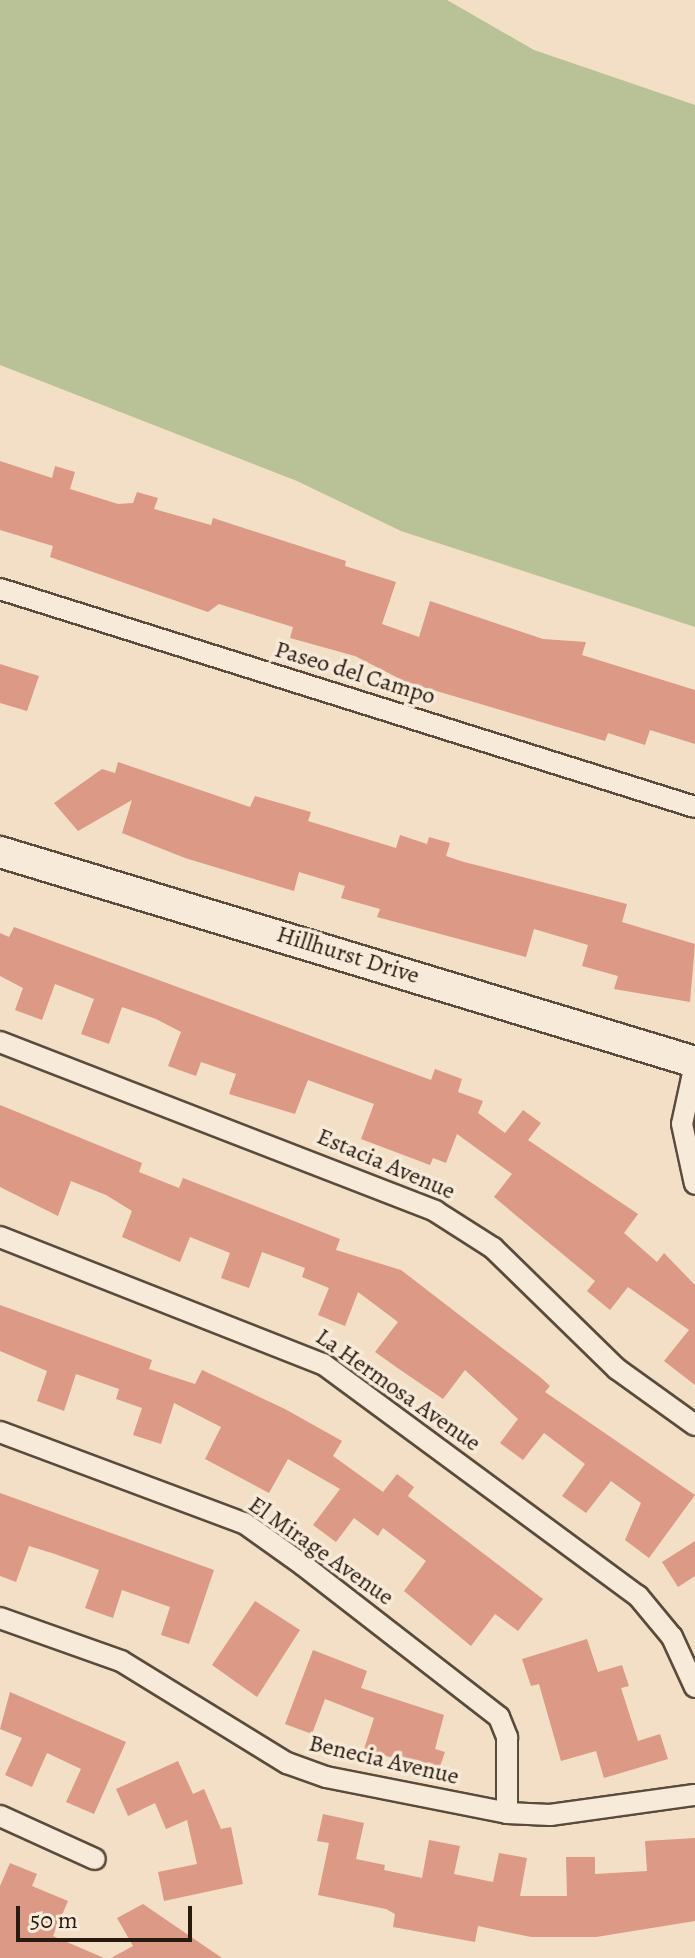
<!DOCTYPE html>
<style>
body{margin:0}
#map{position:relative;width:695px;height:1958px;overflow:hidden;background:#f2dfc5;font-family:Alegreya,serif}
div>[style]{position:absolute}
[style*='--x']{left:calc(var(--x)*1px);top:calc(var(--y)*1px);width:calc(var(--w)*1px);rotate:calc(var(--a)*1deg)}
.green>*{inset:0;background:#b9c296}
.building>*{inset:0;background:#dc9985}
.roads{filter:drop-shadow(2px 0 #5a4b3c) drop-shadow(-2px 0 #5a4b3c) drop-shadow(0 2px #5a4b3c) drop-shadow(0 -2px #5a4b3c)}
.street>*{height:20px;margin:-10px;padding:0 10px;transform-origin:10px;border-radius:10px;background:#f7ead9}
.secondary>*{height:30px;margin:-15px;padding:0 15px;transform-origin:15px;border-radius:15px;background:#f7ead9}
span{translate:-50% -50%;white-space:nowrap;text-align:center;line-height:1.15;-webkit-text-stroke:7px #f7ead9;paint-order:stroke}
.street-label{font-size:24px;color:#271a0e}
.scale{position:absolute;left:16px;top:1906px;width:176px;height:36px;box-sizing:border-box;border:4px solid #271a0e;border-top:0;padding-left:10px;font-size:24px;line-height:28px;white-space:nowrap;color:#271a0e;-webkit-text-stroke:6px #f7ead9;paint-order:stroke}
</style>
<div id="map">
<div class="green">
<div style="clip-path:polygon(0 0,447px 0,534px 50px,695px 105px,695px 627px,401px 531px,297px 481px,0 365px)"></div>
</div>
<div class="building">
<div style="clip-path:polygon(0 461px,52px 478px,55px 466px,75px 472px,70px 489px,118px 504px,133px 503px,137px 492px,158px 498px,154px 509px,211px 525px,213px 518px,346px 561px,345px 566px,396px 582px,382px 624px,419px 637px,430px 601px,543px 639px,586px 642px,582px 655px,695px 690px,695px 744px,650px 730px,645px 745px,608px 733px,605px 741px,406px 682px,355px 656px,290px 638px,293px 627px,219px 604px,208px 612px,50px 557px,53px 546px,0 530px)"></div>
<div style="clip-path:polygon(0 664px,39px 676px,27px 711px,0 703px)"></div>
<div style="clip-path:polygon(118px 762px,250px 807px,255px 796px,311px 812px,308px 821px,396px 848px,400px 835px,427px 844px,429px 837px,450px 843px,446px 856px,464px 862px,627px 904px,622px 922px,695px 944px,690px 1002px,614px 989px,618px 976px,582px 966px,588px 945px,534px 929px,526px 957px,377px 917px,380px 909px,341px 898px,345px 886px,299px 872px,294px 891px,185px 858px,122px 833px,132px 800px,78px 831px,54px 803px,102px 769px,115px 773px)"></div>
<div style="clip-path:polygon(14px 927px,431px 1080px,435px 1069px,462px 1079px,458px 1092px,483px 1101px,478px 1113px,505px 1133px,523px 1110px,541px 1123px,528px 1140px,638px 1214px,624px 1233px,657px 1262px,664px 1253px,695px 1285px,695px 1385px,664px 1361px,689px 1330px,628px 1287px,610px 1310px,587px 1291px,595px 1281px,494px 1197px,512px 1174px,457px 1134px,446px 1163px,433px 1158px,430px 1165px,361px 1139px,374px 1104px,308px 1080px,295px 1114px,229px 1094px,236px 1074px,201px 1062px,196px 1076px,168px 1066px,181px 1032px,156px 1019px,122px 1007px,109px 1044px,81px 1034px,94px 999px,55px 984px,42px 1020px,15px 1010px,23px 988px,0 976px,0 933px,9px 937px)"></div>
<div style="clip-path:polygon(0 1105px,142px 1163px,139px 1172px,179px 1188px,183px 1178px,340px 1239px,336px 1250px,401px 1270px,540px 1377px,550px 1386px,545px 1392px,695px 1495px,649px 1558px,625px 1540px,641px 1503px,611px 1481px,586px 1513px,562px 1496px,585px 1464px,544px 1433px,523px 1460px,500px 1443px,518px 1419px,465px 1370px,443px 1399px,399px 1369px,375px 1352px,398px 1322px,358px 1292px,345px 1326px,318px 1315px,329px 1288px,302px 1277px,305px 1268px,262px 1252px,249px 1288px,221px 1278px,230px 1253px,190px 1237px,180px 1262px,122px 1237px,132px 1211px,106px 1195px,71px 1181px,58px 1216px,0 1187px)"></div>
<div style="clip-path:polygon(0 1305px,152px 1360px,149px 1369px,195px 1384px,202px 1370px,285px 1409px,342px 1441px,333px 1456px,383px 1492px,397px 1474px,414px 1487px,408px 1496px,543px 1599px,518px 1631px,495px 1614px,471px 1646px,404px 1591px,426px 1561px,383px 1528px,378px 1536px,354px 1518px,336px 1542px,313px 1525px,340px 1489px,288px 1459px,269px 1493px,205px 1459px,221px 1427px,174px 1403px,161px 1444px,133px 1435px,142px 1408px,116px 1399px,119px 1389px,76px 1374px,64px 1411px,37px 1401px,47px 1371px,0 1351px)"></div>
<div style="clip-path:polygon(0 1493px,214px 1570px,189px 1644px,161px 1635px,170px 1607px,122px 1590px,113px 1618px,85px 1608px,99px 1570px,55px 1554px,29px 1546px,16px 1582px,0 1576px)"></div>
<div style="clip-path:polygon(695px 1541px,695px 1576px,678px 1587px,662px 1562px)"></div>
<div style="clip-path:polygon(255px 1601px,300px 1630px,257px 1697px,212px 1665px)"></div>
<div style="clip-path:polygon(587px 1639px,598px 1672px,622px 1665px,629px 1686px,621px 1688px,638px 1741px,660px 1734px,668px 1759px,604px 1778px,596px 1751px,561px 1761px,539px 1684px,531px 1686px,522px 1659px)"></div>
<div style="clip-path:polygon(313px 1650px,367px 1671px,361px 1688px,444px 1715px,435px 1749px,445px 1752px,438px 1772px,364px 1749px,374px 1718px,325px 1699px,312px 1734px,285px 1724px)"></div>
<div style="clip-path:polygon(10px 1692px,126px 1742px,94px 1814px,66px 1802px,81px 1769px,47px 1753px,32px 1787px,5px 1775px,22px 1738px,0 1729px)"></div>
<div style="clip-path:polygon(178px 1761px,193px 1794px,204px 1789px,221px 1829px,231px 1827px,243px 1884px,164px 1901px,158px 1872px,197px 1864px,187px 1820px,166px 1829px,155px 1803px,128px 1816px,116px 1789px)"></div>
<div style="clip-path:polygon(323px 1814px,364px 1823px,356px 1859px,385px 1865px,384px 1870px,422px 1878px,429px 1840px,460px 1846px,454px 1874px,493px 1882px,499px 1853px,527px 1858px,520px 1896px,567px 1896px,566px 1857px,595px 1857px,595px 1874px,647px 1871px,645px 1841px,695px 1838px,695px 1921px,596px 1937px,531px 1937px,478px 1926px,475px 1942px,393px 1927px,395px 1914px,386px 1909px,318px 1895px,329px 1843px,317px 1841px)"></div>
<div style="clip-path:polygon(10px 1863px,37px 1874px,32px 1886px,68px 1901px,53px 1936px,104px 1958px,0 1958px,0 1886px)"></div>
<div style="clip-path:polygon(143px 1904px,222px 1958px,111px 1958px,133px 1946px,117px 1918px)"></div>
</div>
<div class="roads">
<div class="street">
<div style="--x:0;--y:589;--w:728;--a:17.42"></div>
<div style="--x:0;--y:1042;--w:467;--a:21.2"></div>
<div style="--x:435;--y:1211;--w:69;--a:32.5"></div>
<div style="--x:493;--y:1248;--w:173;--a:44.3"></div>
<div style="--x:617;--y:1369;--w:96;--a:35.7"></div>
<div style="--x:695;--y:1064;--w:61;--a:102.2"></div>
<div style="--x:682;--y:1124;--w:61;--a:77.8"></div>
<div style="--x:0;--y:1237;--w:347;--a:21.5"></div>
<div style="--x:323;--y:1364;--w:391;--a:36.4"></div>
<div style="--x:638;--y:1596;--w:53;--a:50.3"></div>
<div style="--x:672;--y:1637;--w:55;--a:65.3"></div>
<div style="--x:0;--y:1432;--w:260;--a:20.5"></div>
<div style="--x:244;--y:1523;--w:72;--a:35.4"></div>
<div style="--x:303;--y:1565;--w:248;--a:37.8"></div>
<div style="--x:499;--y:1717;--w:22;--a:68"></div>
<div style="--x:507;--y:1737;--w:76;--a:90"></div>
<div style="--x:0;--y:1618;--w:128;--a:19.6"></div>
<div style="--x:121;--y:1661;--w:195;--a:31.6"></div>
<div style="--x:287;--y:1763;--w:41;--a:19.7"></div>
<div style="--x:326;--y:1777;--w:185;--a:11.2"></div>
<div style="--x:507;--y:1813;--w:43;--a:2.7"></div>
<div style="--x:550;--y:1815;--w:146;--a:-7.9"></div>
<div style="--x:0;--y:1816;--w:104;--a:24.4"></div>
</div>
<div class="secondary">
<div style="--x:0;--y:852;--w:726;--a:16.81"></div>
</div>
</div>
<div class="street-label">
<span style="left:355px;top:673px;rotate:17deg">Paseo del Campo</span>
<span style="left:348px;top:955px;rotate:17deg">Hillhurst Drive</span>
<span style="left:386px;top:1164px;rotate:23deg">Estacia Avenue</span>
<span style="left:398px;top:1390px;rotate:35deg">La Hermosa Avenue</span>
<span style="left:321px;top:1551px;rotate:35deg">El Mirage Avenue</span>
<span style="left:384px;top:1760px;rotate:13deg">Benecia Avenue</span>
</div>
<div class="scale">50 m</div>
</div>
